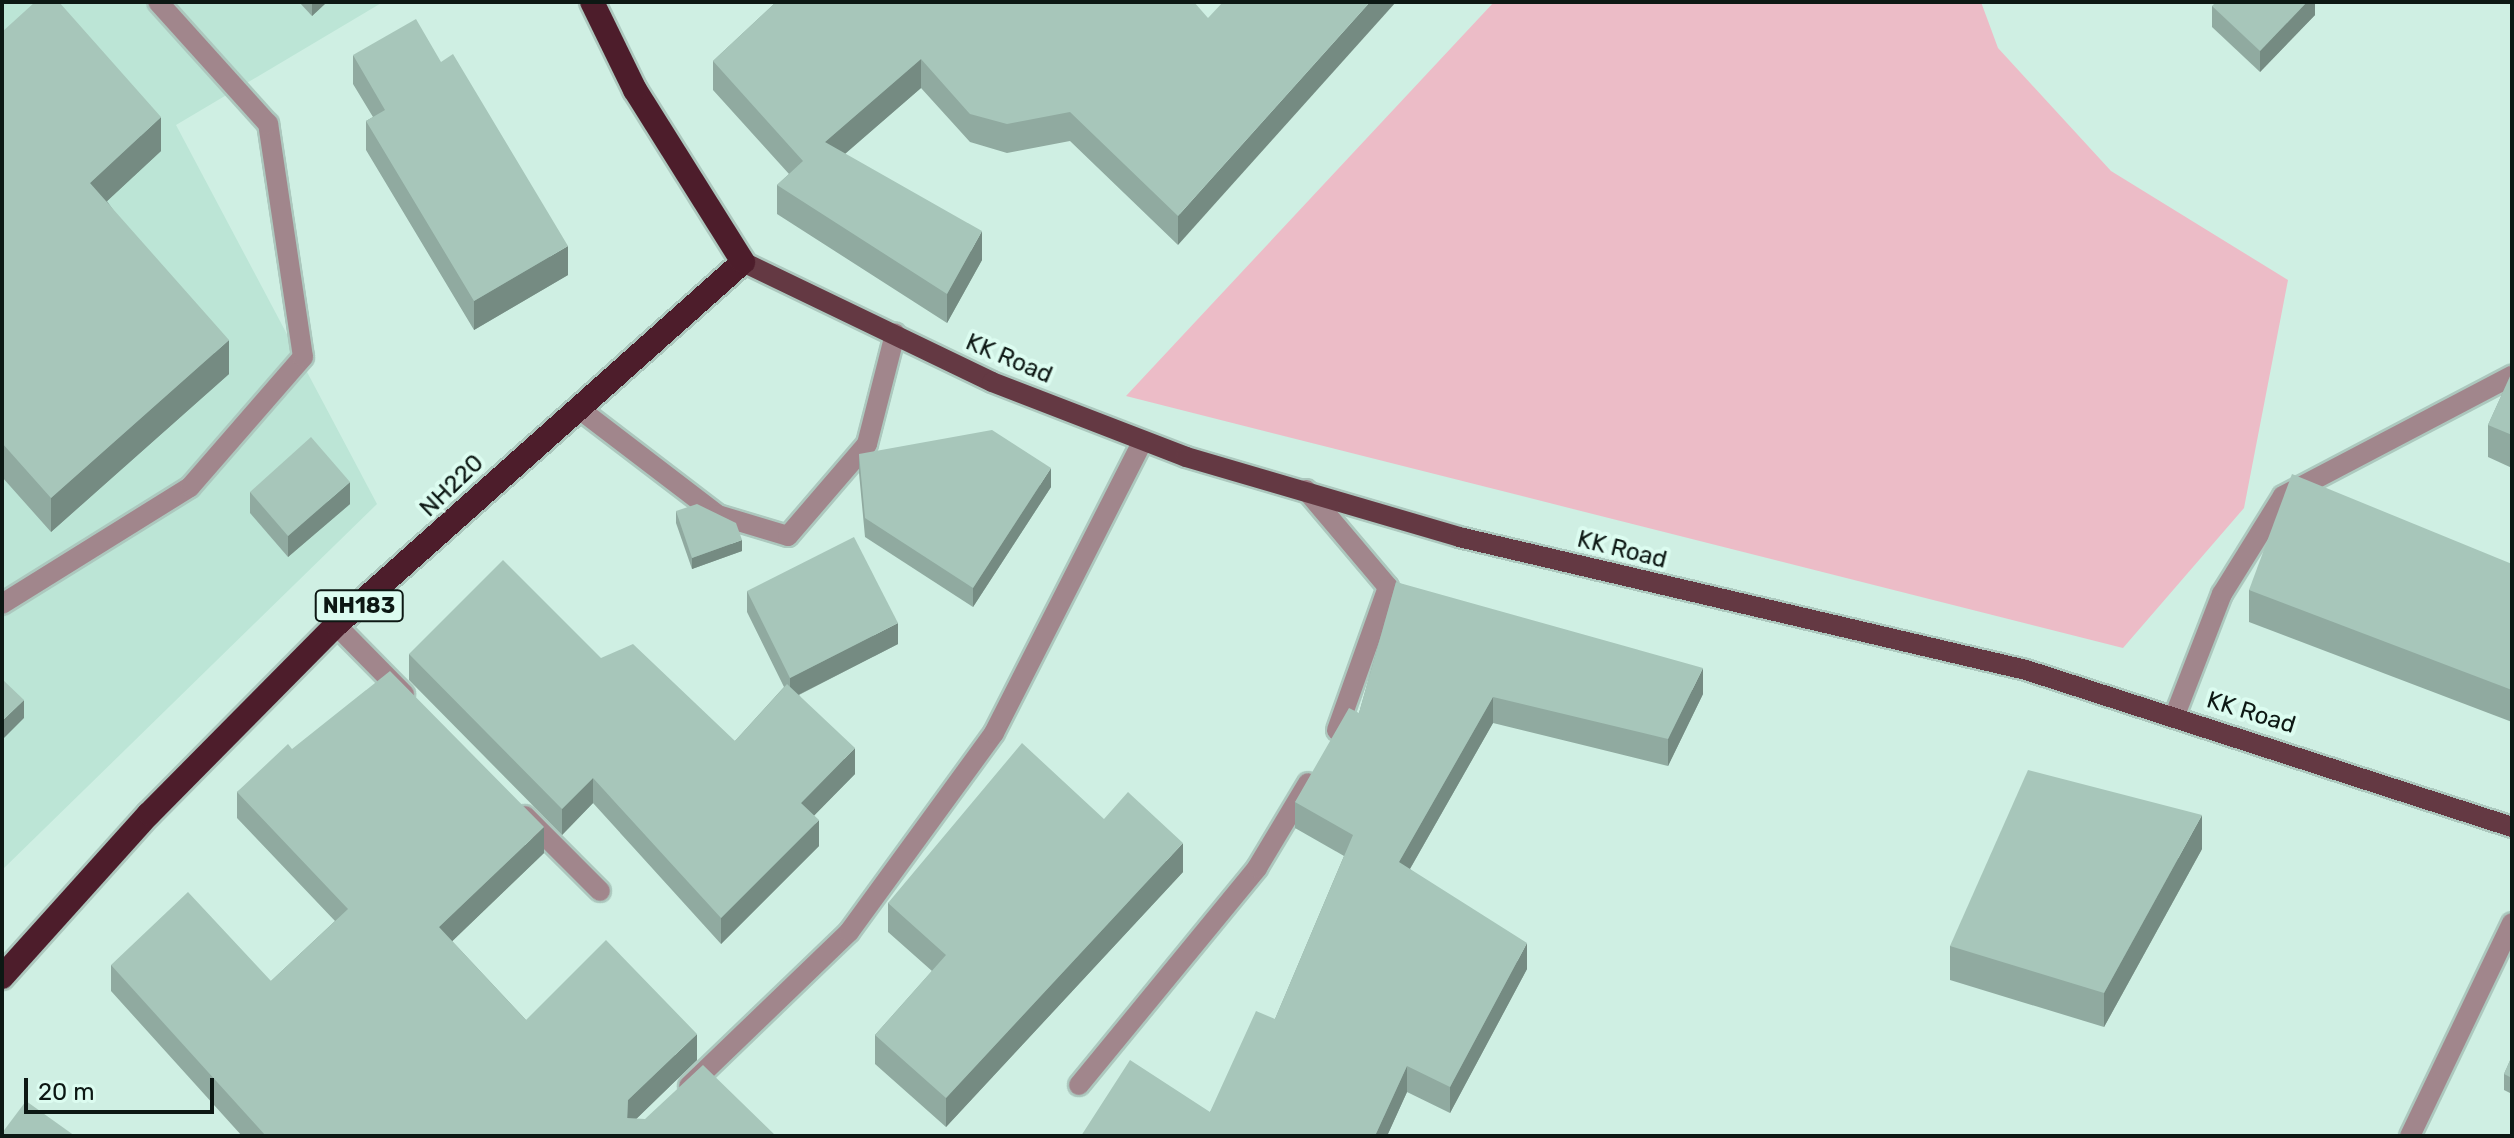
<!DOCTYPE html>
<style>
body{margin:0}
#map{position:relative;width:2514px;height:1138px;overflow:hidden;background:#cfefe3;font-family:Rubik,sans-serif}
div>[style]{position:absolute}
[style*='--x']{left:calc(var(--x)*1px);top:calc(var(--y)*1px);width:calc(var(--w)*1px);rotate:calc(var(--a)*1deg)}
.built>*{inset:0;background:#bce5d6}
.green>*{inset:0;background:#ecbcc7}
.roads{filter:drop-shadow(2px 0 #acc8be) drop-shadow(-2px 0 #acc8be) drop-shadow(0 2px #acc8be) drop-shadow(0 -2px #acc8be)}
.minor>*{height:20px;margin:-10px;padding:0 10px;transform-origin:10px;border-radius:10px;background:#a1868c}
.major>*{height:20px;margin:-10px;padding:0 10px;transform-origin:10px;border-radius:10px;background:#643943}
.highway>*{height:24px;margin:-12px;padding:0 12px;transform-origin:12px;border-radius:12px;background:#4d1d2b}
.wall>*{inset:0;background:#90aaa0}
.shaded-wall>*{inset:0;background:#758b82}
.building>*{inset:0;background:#a7c6ba}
span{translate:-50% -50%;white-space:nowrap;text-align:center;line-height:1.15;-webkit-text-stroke:8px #dcfcf0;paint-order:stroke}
.shield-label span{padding:2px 6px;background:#dcfcf0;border:2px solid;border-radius:6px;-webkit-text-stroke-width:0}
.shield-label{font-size:22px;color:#0d1814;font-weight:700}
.street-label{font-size:24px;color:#0d1814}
.frame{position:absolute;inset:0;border:4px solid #0d1814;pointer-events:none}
.scale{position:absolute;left:24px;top:1078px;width:190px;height:36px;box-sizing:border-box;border:4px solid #0d1814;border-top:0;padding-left:10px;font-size:24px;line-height:28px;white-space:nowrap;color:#0d1814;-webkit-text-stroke:6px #dcfcf0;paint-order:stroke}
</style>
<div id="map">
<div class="built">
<div style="clip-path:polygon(2px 2px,383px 2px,176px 125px,377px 504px,2px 870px)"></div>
</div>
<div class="green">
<div style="clip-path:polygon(1494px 2px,1981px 2px,1998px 48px,2111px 171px,2288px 280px,2244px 508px,2123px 648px,1126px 396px)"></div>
</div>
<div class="roads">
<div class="minor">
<div style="--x:578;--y:408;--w:176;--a:37.4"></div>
<div style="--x:718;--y:515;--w:73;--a:16.7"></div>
<div style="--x:788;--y:536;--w:121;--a:-49.3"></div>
<div style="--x:867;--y:444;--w:114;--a:-75.7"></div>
<div style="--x:1306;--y:490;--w:127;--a:49.8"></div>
<div style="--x:1388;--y:587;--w:152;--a:109.6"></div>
<div style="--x:2;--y:604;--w:221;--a:-31.9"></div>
<div style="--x:190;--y:487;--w:172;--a:-49"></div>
<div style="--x:303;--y:357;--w:236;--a:-98.5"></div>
<div style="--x:268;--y:124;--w:164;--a:-132"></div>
<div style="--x:336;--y:625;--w:97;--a:45.4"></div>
<div style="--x:2175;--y:715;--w:130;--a:-68.8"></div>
<div style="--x:2222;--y:594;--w:115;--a:-58.1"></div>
<div style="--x:2283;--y:496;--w:259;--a:-27.7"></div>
<div style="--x:525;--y:816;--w:106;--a:45"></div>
<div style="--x:1079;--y:1085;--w:281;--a:-50.6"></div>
<div style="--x:1257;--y:868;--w:99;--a:-59"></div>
<div style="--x:689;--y:1086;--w:222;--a:-43.9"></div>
<div style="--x:849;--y:932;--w:246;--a:-53.9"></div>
<div style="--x:994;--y:733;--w:328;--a:-63"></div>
<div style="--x:2410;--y:1136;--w:236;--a:-64.4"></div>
</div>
<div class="major">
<div style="--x:743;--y:262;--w:276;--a:25.7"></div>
<div style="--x:992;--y:382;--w:208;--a:21.1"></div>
<div style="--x:1186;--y:457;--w:284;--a:16.3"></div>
<div style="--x:1459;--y:537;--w:582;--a:13.2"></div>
<div style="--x:2026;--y:670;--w:511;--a:17.9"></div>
</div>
<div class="highway">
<div style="--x:2;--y:977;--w:219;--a:-48"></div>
<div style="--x:149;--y:814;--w:266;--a:-45.3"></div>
<div style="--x:336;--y:625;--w:545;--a:-41.73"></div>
<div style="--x:743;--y:262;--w:203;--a:-122.1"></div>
<div style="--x:635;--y:90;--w:98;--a:-116"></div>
</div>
</div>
<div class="wall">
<div style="clip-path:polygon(299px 2px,327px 2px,312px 16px)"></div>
<div style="clip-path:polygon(772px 2px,1194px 2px,1178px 245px,1070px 141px,1007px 153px,970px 142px,921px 88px,845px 154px,982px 260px,947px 323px,777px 214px,777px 185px,789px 174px,713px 90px,713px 61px,774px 4px)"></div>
<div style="clip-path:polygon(2315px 2px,2315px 15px,2260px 72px,2212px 27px,2212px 6px)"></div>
<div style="clip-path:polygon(2px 32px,161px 151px,107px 201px,229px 374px,51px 532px,2px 477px)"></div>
<div style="clip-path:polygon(353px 55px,568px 275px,474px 330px,366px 150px,366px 121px,373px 117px,353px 84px)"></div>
<div style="clip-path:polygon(2512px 372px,2512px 468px,2488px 457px,2488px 425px)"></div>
<div style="clip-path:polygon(859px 454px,1051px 487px,973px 607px,865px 537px,859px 473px)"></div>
<div style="clip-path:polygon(250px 492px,350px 504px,288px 557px,250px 513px)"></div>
<div style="clip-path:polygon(676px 511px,742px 551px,692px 569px,676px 523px)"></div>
<div style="clip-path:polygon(2512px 564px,2512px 722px,2249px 622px,2249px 590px)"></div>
<div style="clip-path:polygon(1396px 582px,1703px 694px,1668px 766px,1493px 723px,1410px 869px,1527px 969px,1450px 1113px,1407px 1092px,1387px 1136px,1081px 1136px,1210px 1112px,1275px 1019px,1344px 856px,1295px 828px,1295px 802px,1359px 713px)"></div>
<div style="clip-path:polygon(747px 591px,898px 644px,799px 695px,855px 774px,814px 815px,819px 846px,721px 944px,593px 803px,562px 835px,409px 680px,409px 654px,735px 741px,784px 687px,747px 612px)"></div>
<div style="clip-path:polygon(292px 749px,544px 853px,452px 941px,526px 1020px,697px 1060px,636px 1119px,776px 1136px,242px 1136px,111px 991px,111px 965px,271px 981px,335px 921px,237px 818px,237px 792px)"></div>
<div style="clip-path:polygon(1104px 819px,1183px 872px,946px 1127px,875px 1064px,875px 1035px,932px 971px,888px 932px,888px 903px)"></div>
<div style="clip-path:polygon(2202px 849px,2104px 1027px,1950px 980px,1950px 946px)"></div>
<div style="clip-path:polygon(2512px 1056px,2512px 1094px,2504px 1090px,2504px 1074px)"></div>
</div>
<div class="shaded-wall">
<div style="clip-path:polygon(312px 2px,327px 2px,312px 16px)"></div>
<div style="clip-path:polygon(1370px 2px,1396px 2px,1178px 245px,1178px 216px)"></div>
<div style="clip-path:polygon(2307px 2px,2315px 2px,2315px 15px,2260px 72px,2260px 51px)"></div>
<div style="clip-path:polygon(921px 59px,921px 88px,825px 171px,825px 142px)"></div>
<div style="clip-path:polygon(161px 117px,161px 151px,90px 217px,90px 183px)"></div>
<div style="clip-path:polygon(982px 231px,982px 260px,947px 323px,947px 294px)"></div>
<div style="clip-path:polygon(568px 246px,568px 275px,474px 330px,474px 301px)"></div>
<div style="clip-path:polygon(229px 340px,229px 374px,51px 532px,51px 498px)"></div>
<div style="clip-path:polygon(1051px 468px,1051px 487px,973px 607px,973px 588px)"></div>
<div style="clip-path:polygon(350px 482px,350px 504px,288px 557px,288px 536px)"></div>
<div style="clip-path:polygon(742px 540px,742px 551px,692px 569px,692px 558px)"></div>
<div style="clip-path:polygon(898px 623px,898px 644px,790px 699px,790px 678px)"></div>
<div style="clip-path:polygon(1703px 668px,1703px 694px,1668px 766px,1668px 739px)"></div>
<div style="clip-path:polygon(1493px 697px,1493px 723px,1399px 888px,1399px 862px)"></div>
<div style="clip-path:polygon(24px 700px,24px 718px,2px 740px,2px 721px)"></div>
<div style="clip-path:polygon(855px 748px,855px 774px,801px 829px,801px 803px)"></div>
<div style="clip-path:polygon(593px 778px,593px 803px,562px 835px,562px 809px)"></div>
<div style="clip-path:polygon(2202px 815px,2202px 849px,2104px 1027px,2104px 993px)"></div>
<div style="clip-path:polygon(819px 820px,819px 846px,721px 944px,721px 918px)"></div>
<div style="clip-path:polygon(544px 827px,544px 853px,439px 954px,439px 927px)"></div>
<div style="clip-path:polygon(1183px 843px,1183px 872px,946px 1127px,946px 1098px)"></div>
<div style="clip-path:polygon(1527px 943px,1527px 969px,1450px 1113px,1450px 1087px)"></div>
<div style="clip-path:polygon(697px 1034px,697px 1060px,628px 1127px,627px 1136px,628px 1100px)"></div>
<div style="clip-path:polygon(1407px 1066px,1407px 1092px,1387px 1136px,1375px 1136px)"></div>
</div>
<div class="building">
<div style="clip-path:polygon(35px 2px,59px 2px,161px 117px,90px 183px,229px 340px,51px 498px,2px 443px,2px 32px)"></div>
<div style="clip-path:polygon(776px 2px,1194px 2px,1208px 18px,1223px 2px,1370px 2px,1178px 216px,1070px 112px,1007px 124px,970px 114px,921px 59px,825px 142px,982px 231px,947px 294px,777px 185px,803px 161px,713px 61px)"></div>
<div style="clip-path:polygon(2216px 2px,2307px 2px,2260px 51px,2212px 6px)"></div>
<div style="clip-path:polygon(416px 19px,441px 62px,453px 54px,568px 246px,474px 301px,366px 121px,385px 110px,353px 55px)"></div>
<div style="clip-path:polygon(2512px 372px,2512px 435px,2488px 425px)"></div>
<div style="clip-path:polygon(992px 430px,1051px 468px,973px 588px,865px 518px,859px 454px)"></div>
<div style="clip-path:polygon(311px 437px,350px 482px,288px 536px,250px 492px)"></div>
<div style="clip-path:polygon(2292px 474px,2512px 564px,2512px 690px,2249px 590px)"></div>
<div style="clip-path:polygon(697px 504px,736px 523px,742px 540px,692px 558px,676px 511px)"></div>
<div style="clip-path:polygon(854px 537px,898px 623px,790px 678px,747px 591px)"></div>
<div style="clip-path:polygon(503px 560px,601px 658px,633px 644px,735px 741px,787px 684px,855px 748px,801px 803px,819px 820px,721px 918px,593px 778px,562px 809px,409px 654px)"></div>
<div style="clip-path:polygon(1396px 582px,1703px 668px,1668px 739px,1493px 697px,1399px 862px,1527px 943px,1450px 1087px,1407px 1066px,1375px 1136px,1081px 1136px,1130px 1060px,1210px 1112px,1256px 1011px,1275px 1019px,1353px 835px,1295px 802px,1349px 708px,1359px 713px)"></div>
<div style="clip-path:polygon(390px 671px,544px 827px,439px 927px,526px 1020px,606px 940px,697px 1034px,628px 1100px,627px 1118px,645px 1119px,703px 1065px,776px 1136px,266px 1136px,111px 965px,188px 892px,271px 981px,348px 909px,237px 792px,288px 744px,292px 749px)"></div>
<div style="clip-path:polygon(2px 679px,24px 700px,2px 721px)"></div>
<div style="clip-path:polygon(1022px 743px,1104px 819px,1128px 792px,1183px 843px,946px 1098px,875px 1035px,946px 955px,888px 903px)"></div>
<div style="clip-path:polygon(2028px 770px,2202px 815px,2104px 993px,1950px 946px)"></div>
<div style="clip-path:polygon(2512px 1056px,2512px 1078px,2504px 1074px)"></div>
<div style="clip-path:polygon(26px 1101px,75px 1136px,2px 1136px,2px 1133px)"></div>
</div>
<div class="shield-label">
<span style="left:359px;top:606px">NH183</span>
</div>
<div class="street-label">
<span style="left:1009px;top:359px;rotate:23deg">KK Road</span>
<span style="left:452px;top:486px;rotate:-44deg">NH220</span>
<span style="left:1622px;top:550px;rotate:14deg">KK Road</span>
<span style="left:2251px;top:713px;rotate:17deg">KK Road</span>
</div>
<div class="frame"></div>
<div class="scale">20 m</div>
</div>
